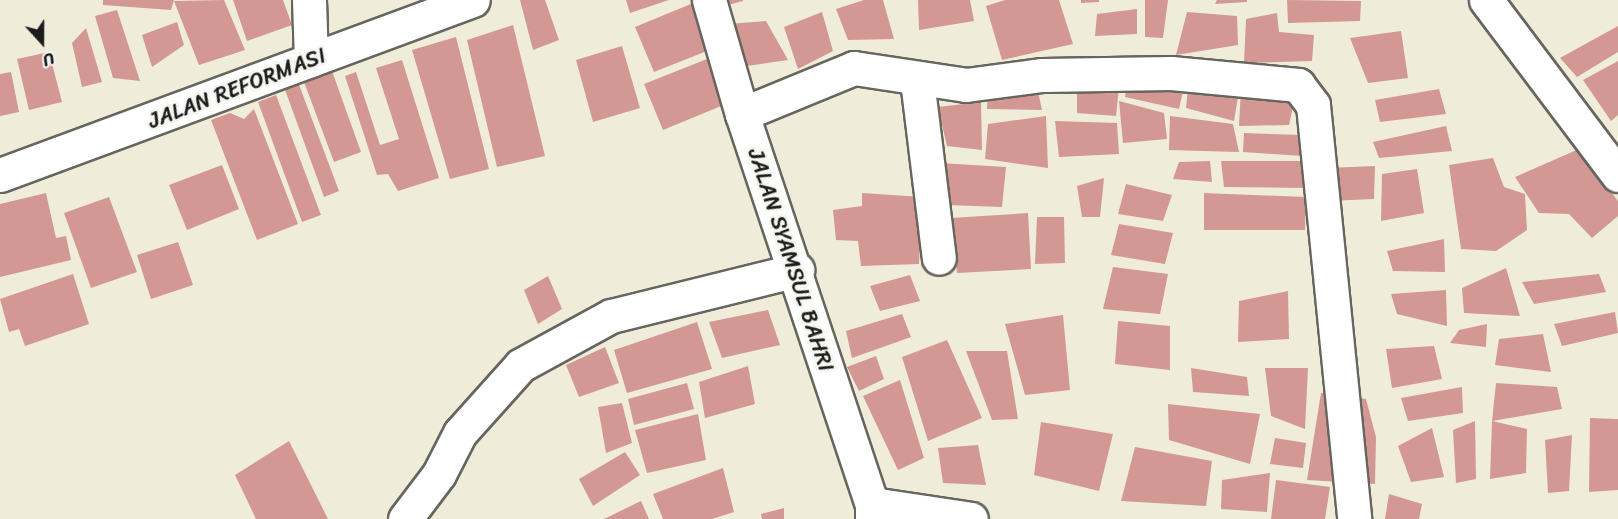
<!DOCTYPE html>
<style>
body{margin:0}
#map{position:relative;width:1618px;height:519px;overflow:hidden;background:#f0ecda;font-family:Sriracha,sans-serif}
div>[style]{position:absolute}
[style*='--x']{left:calc(var(--x)*1px);top:calc(var(--y)*1px);width:calc(var(--w)*1px);rotate:calc(var(--a)*1deg)}
.building>*{inset:0;background:#d39893}
.roads{filter:drop-shadow(2px 0 #66655e) drop-shadow(-2px 0 #66655e) drop-shadow(0 2px #66655e) drop-shadow(0 -2px #66655e)}
.minor>*{height:33px;margin:-16.5px;padding:0 16.5px;transform-origin:16.5px;border-radius:16.5px;background:#fff}
span{translate:-50% -50%;white-space:nowrap;text-align:center;line-height:1.15;-webkit-text-stroke:6px #f6f6f2;paint-order:stroke}
.street-label{font-size:22px;color:#1c1c1c}
.north{position:absolute;left:12px;top:12px;width:60px;height:60px;-webkit-text-stroke:4px #f6f6f2;paint-order:stroke;rotate:159deg;font-size:16px;font-weight:700;line-height:24px;text-align:center;color:#1c1c1c}
.north::after{content:'';display:block;margin:auto;width:21px;height:27px;background:#1c1c1c;clip-path:polygon(50% 0,100% 100%,50% 72%,0 100%)}
</style>
<div id="map">
<div class="building">
<div style="clip-path:polygon(103px 0,174px 0,171px 10px,103px 5px)"></div>
<div style="clip-path:polygon(224px 0,245px 50px,199px 65px,174px 1px)"></div>
<div style="clip-path:polygon(233px 0,283px 0,292px 25px,247px 41px)"></div>
<div style="clip-path:polygon(520px 0,545px 0,559px 40px,533px 50px)"></div>
<div style="clip-path:polygon(626px 0,669px 0,630px 13px)"></div>
<div style="clip-path:polygon(722px 0,743px 0,743px 1px,724px 6px)"></div>
<div style="clip-path:polygon(864px 0,883px 0,894px 39px,848px 40px,836px 9px)"></div>
<div style="clip-path:polygon(918px 0,970px 0,974px 21px,919px 30px)"></div>
<div style="clip-path:polygon(1005px 0,1059px 0,1073px 44px,1002px 60px,986px 6px)"></div>
<div style="clip-path:polygon(1081px 0,1099px 0,1099px 2px,1081px 3px)"></div>
<div style="clip-path:polygon(1145px 0,1168px 0,1163px 38px,1145px 37px)"></div>
<div style="clip-path:polygon(1217px 0,1247px 0,1247px 2px,1215px 4px)"></div>
<div style="clip-path:polygon(1287px 0,1361px 1px,1360px 21px,1288px 23px)"></div>
<div style="clip-path:polygon(698px 1px,717px 47px,654px 72px,635px 27px)"></div>
<div style="clip-path:polygon(1137px 9px,1137px 34px,1095px 36px,1097px 14px)"></div>
<div style="clip-path:polygon(117px 10px,140px 81px,113px 78px,95px 16px)"></div>
<div style="clip-path:polygon(822px 12px,833px 51px,798px 69px,784px 27px)"></div>
<div style="clip-path:polygon(1187px 12px,1237px 16px,1238px 45px,1176px 55px)"></div>
<div style="clip-path:polygon(1277px 13px,1279px 32px,1314px 35px,1312px 61px,1244px 63px,1246px 19px)"></div>
<div style="clip-path:polygon(766px 21px,788px 60px,747px 66px,728px 24px)"></div>
<div style="clip-path:polygon(177px 22px,184px 45px,152px 67px,142px 35px)"></div>
<div style="clip-path:polygon(513px 25px,545px 156px,497px 167px,467px 40px)"></div>
<div style="clip-path:polygon(1618px 26px,1618px 52px,1577px 77px,1560px 58px)"></div>
<div style="clip-path:polygon(86px 28px,102px 82px,82px 87px,72px 43px)"></div>
<div style="clip-path:polygon(1401px 31px,1408px 78px,1368px 83px,1350px 38px)"></div>
<div style="clip-path:polygon(456px 37px,489px 169px,450px 179px,412px 50px)"></div>
<div style="clip-path:polygon(622px 46px,640px 108px,593px 122px,576px 60px)"></div>
<div style="clip-path:polygon(49px 52px,62px 102px,29px 110px,17px 59px)"></div>
<div style="clip-path:polygon(707px 59px,726px 104px,663px 130px,644px 84px)"></div>
<div style="clip-path:polygon(402px 60px,439px 178px,398px 191px,388px 174px,377px 175px,345px 76px,356px 72px,380px 145px,399px 139px,376px 68px)"></div>
<div style="clip-path:polygon(1618px 61px,1618px 115px,1611px 121px,1583px 80px)"></div>
<div style="clip-path:polygon(332px 71px,361px 152px,334px 162px,304px 82px)"></div>
<div style="clip-path:polygon(11px 72px,19px 112px,0 116px,0 74px)"></div>
<div style="clip-path:polygon(1128px 77px,1185px 82px,1179px 109px,1125px 97px)"></div>
<div style="clip-path:polygon(298px 82px,339px 191px,324px 197px,284px 87px)"></div>
<div style="clip-path:polygon(1036px 82px,1042px 110px,987px 109px,988px 93px)"></div>
<div style="clip-path:polygon(1077px 84px,1119px 87px,1116px 116px,1077px 113px)"></div>
<div style="clip-path:polygon(1188px 88px,1238px 97px,1234px 121px,1186px 108px)"></div>
<div style="clip-path:polygon(1241px 88px,1296px 93px,1289px 125px,1239px 126px)"></div>
<div style="clip-path:polygon(1439px 89px,1446px 114px,1380px 122px,1375px 100px)"></div>
<div style="clip-path:polygon(276px 95px,321px 215px,302px 222px,258px 102px)"></div>
<div style="clip-path:polygon(1119px 101px,1164px 113px,1167px 139px,1123px 143px)"></div>
<div style="clip-path:polygon(981px 102px,982px 150px,947px 146px,938px 107px)"></div>
<div style="clip-path:polygon(254px 109px,298px 224px,257px 240px,211px 120px,230px 113px,244px 119px)"></div>
<div style="clip-path:polygon(1046px 116px,1048px 168px,985px 159px,988px 124px)"></div>
<div style="clip-path:polygon(1170px 116px,1233px 124px,1239px 152px,1169px 150px)"></div>
<div style="clip-path:polygon(1055px 121px,1117px 123px,1119px 154px,1059px 157px)"></div>
<div style="clip-path:polygon(1446px 126px,1452px 151px,1379px 158px,1373px 142px)"></div>
<div style="clip-path:polygon(1244px 133px,1301px 135px,1302px 156px,1243px 152px)"></div>
<div style="clip-path:polygon(1579px 149px,1618px 201px,1618px 216px,1592px 238px,1569px 214px,1539px 213px,1515px 177px)"></div>
<div style="clip-path:polygon(1493px 158px,1504px 187px,1525px 194px,1527px 230px,1496px 251px,1461px 249px,1449px 165px)"></div>
<div style="clip-path:polygon(1210px 161px,1212px 182px,1173px 179px,1179px 162px)"></div>
<div style="clip-path:polygon(1221px 161px,1304px 161px,1307px 188px,1224px 187px)"></div>
<div style="clip-path:polygon(940px 163px,1006px 167px,1002px 207px,947px 205px)"></div>
<div style="clip-path:polygon(222px 165px,239px 209px,187px 230px,169px 185px)"></div>
<div style="clip-path:polygon(1375px 166px,1374px 199px,1328px 201px,1326px 168px)"></div>
<div style="clip-path:polygon(1417px 169px,1424px 213px,1381px 221px,1382px 174px)"></div>
<div style="clip-path:polygon(1104px 178px,1100px 217px,1082px 217px,1077px 186px)"></div>
<div style="clip-path:polygon(1126px 184px,1172px 195px,1163px 221px,1118px 214px)"></div>
<div style="clip-path:polygon(46px 193px,56px 238px,66px 236px,71px 260px,0 277px,0 204px)"></div>
<div style="clip-path:polygon(862px 193px,922px 197px,919px 264px,861px 266px,858px 241px,836px 240px,833px 210px,862px 206px)"></div>
<div style="clip-path:polygon(1204px 193px,1306px 197px,1305px 230px,1204px 230px)"></div>
<div style="clip-path:polygon(109px 197px,137px 272px,91px 288px,64px 213px)"></div>
<div style="clip-path:polygon(1028px 213px,1031px 269px,957px 273px,951px 218px)"></div>
<div style="clip-path:polygon(1037px 217px,1064px 217px,1065px 263px,1035px 264px)"></div>
<div style="clip-path:polygon(1119px 224px,1173px 233px,1165px 264px,1111px 255px)"></div>
<div style="clip-path:polygon(1444px 239px,1445px 272px,1393px 271px,1387px 251px)"></div>
<div style="clip-path:polygon(178px 242px,193px 285px,151px 299px,137px 255px)"></div>
<div style="clip-path:polygon(1113px 267px,1168px 274px,1160px 314px,1103px 309px)"></div>
<div style="clip-path:polygon(1506px 268px,1520px 316px,1464px 313px,1462px 288px)"></div>
<div style="clip-path:polygon(73px 274px,89px 324px,25px 346px,19px 329px,9px 332px,0 299px)"></div>
<div style="clip-path:polygon(1599px 274px,1606px 292px,1534px 304px,1522px 282px)"></div>
<div style="clip-path:polygon(910px 275px,920px 301px,880px 311px,870px 286px)"></div>
<div style="clip-path:polygon(548px 276px,562px 309px,538px 324px,524px 290px)"></div>
<div style="clip-path:polygon(1446px 290px,1447px 326px,1397px 314px,1391px 294px)"></div>
<div style="clip-path:polygon(1288px 291px,1289px 339px,1238px 342px,1239px 301px)"></div>
<div style="clip-path:polygon(768px 310px,780px 345px,722px 358px,709px 322px)"></div>
<div style="clip-path:polygon(1615px 312px,1618px 333px,1562px 346px,1554px 324px)"></div>
<div style="clip-path:polygon(902px 314px,911px 337px,852px 358px,846px 331px)"></div>
<div style="clip-path:polygon(1063px 315px,1070px 390px,1025px 395px,1005px 324px)"></div>
<div style="clip-path:polygon(1118px 321px,1170px 326px,1170px 370px,1115px 364px)"></div>
<div style="clip-path:polygon(697px 322px,712px 369px,627px 393px,614px 350px)"></div>
<div style="clip-path:polygon(1487px 324px,1486px 347px,1450px 343px,1459px 330px)"></div>
<div style="clip-path:polygon(1543px 334px,1551px 372px,1495px 365px,1499px 339px)"></div>
<div style="clip-path:polygon(947px 340px,982px 418px,928px 441px,902px 357px)"></div>
<div style="clip-path:polygon(1434px 346px,1442px 379px,1392px 388px,1386px 349px)"></div>
<div style="clip-path:polygon(605px 347px,619px 383px,579px 397px,566px 365px)"></div>
<div style="clip-path:polygon(966px 351px,1007px 351px,1018px 419px,992px 420px)"></div>
<div style="clip-path:polygon(876px 356px,884px 379px,859px 391px,847px 367px)"></div>
<div style="clip-path:polygon(748px 366px,755px 404px,705px 418px,699px 382px)"></div>
<div style="clip-path:polygon(1191px 368px,1247px 377px,1249px 396px,1193px 392px)"></div>
<div style="clip-path:polygon(1265px 368px,1308px 368px,1305px 429px,1271px 416px)"></div>
<div style="clip-path:polygon(900px 380px,924px 458px,898px 470px,863px 396px)"></div>
<div style="clip-path:polygon(687px 383px,694px 409px,634px 425px,628px 399px)"></div>
<div style="clip-path:polygon(1496px 383px,1557px 387px,1562px 409px,1492px 421px,1527px 429px,1526px 473px,1490px 479px,1492px 421px)"></div>
<div style="clip-path:polygon(1462px 387px,1463px 413px,1408px 421px,1401px 398px)"></div>
<div style="clip-path:polygon(1321px 393px,1366px 399px,1376px 437px,1375px 484px,1307px 480px)"></div>
<div style="clip-path:polygon(622px 403px,632px 443px,606px 453px,598px 407px)"></div>
<div style="clip-path:polygon(1168px 404px,1260px 414px,1250px 464px,1169px 440px)"></div>
<div style="clip-path:polygon(698px 414px,706px 460px,647px 473px,635px 430px)"></div>
<div style="clip-path:polygon(1590px 418px,1618px 419px,1618px 490px,1589px 492px)"></div>
<div style="clip-path:polygon(1475px 421px,1476px 479px,1456px 483px,1453px 430px)"></div>
<div style="clip-path:polygon(1041px 422px,1113px 434px,1099px 491px,1034px 475px)"></div>
<div style="clip-path:polygon(1432px 428px,1444px 477px,1411px 482px,1398px 446px)"></div>
<div style="clip-path:polygon(1572px 435px,1569px 491px,1548px 493px,1545px 440px)"></div>
<div style="clip-path:polygon(1275px 438px,1306px 443px,1303px 468px,1270px 464px)"></div>
<div style="clip-path:polygon(289px 441px,328px 519px,256px 519px,235px 475px)"></div>
<div style="clip-path:polygon(978px 445px,986px 485px,943px 483px,938px 448px)"></div>
<div style="clip-path:polygon(1135px 447px,1212px 461px,1206px 506px,1121px 501px)"></div>
<div style="clip-path:polygon(625px 452px,640px 475px,593px 506px,579px 479px)"></div>
<div style="clip-path:polygon(723px 468px,734px 512px,712px 519px,663px 519px,653px 494px)"></div>
<div style="clip-path:polygon(1270px 473px,1267px 512px,1221px 509px,1222px 480px)"></div>
<div style="clip-path:polygon(1276px 480px,1330px 487px,1325px 519px,1271px 519px)"></div>
<div style="clip-path:polygon(1389px 494px,1422px 504px,1419px 519px,1385px 519px)"></div>
<div style="clip-path:polygon(641px 501px,649px 519px,604px 519px)"></div>
<div style="clip-path:polygon(784px 508px,784px 519px,762px 519px,761px 514px)"></div>
</div>
<div class="roads">
<div class="minor">
<div style="--x:309;--y:0;--w:60;--a:88.1"></div>
<div style="--x:709;--y:0;--w:119;--a:73.9"></div>
<div style="--x:742;--y:114;--w:411;--a:71.6"></div>
<div style="--x:872;--y:504;--w:15;--a:90"></div>
<div style="--x:1486;--y:0;--w:219;--a:53"></div>
<div style="--x:917;--y:80;--w:179;--a:83"></div>
<div style="--x:742;--y:114;--w:121;--a:-22.3"></div>
<div style="--x:854;--y:68;--w:113;--a:8.6"></div>
<div style="--x:966;--y:85;--w:77;--a:-7.5"></div>
<div style="--x:1042;--y:75;--w:129;--a:-0.9"></div>
<div style="--x:1171;--y:73;--w:128;--a:5.4"></div>
<div style="--x:1298;--y:85;--w:25;--a:53"></div>
<div style="--x:1313;--y:105;--w:416;--a:84.3"></div>
<div style="--x:0;--y:175;--w:504;--a:-20.3"></div>
<div style="--x:872;--y:504;--w:100;--a:8.6"></div>
<div style="--x:405;--y:519;--w:56;--a:-52.9"></div>
<div style="--x:439;--y:474;--w:46;--a:-62.9"></div>
<div style="--x:460;--y:433;--w:91;--a:-48.1"></div>
<div style="--x:521;--y:365;--w:102;--a:-28.6"></div>
<div style="--x:611;--y:316;--w:192;--a:-13.9"></div>
</div>
</div>
<div class="street-label">
<span style="left:237px;top:88px;rotate:-21deg">JALAN REFORMASI</span>
<span style="left:791px;top:260px;rotate:72deg">JALAN SYAMSUL BAHRI</span>
</div>
<div class="north">U</div>
</div>
